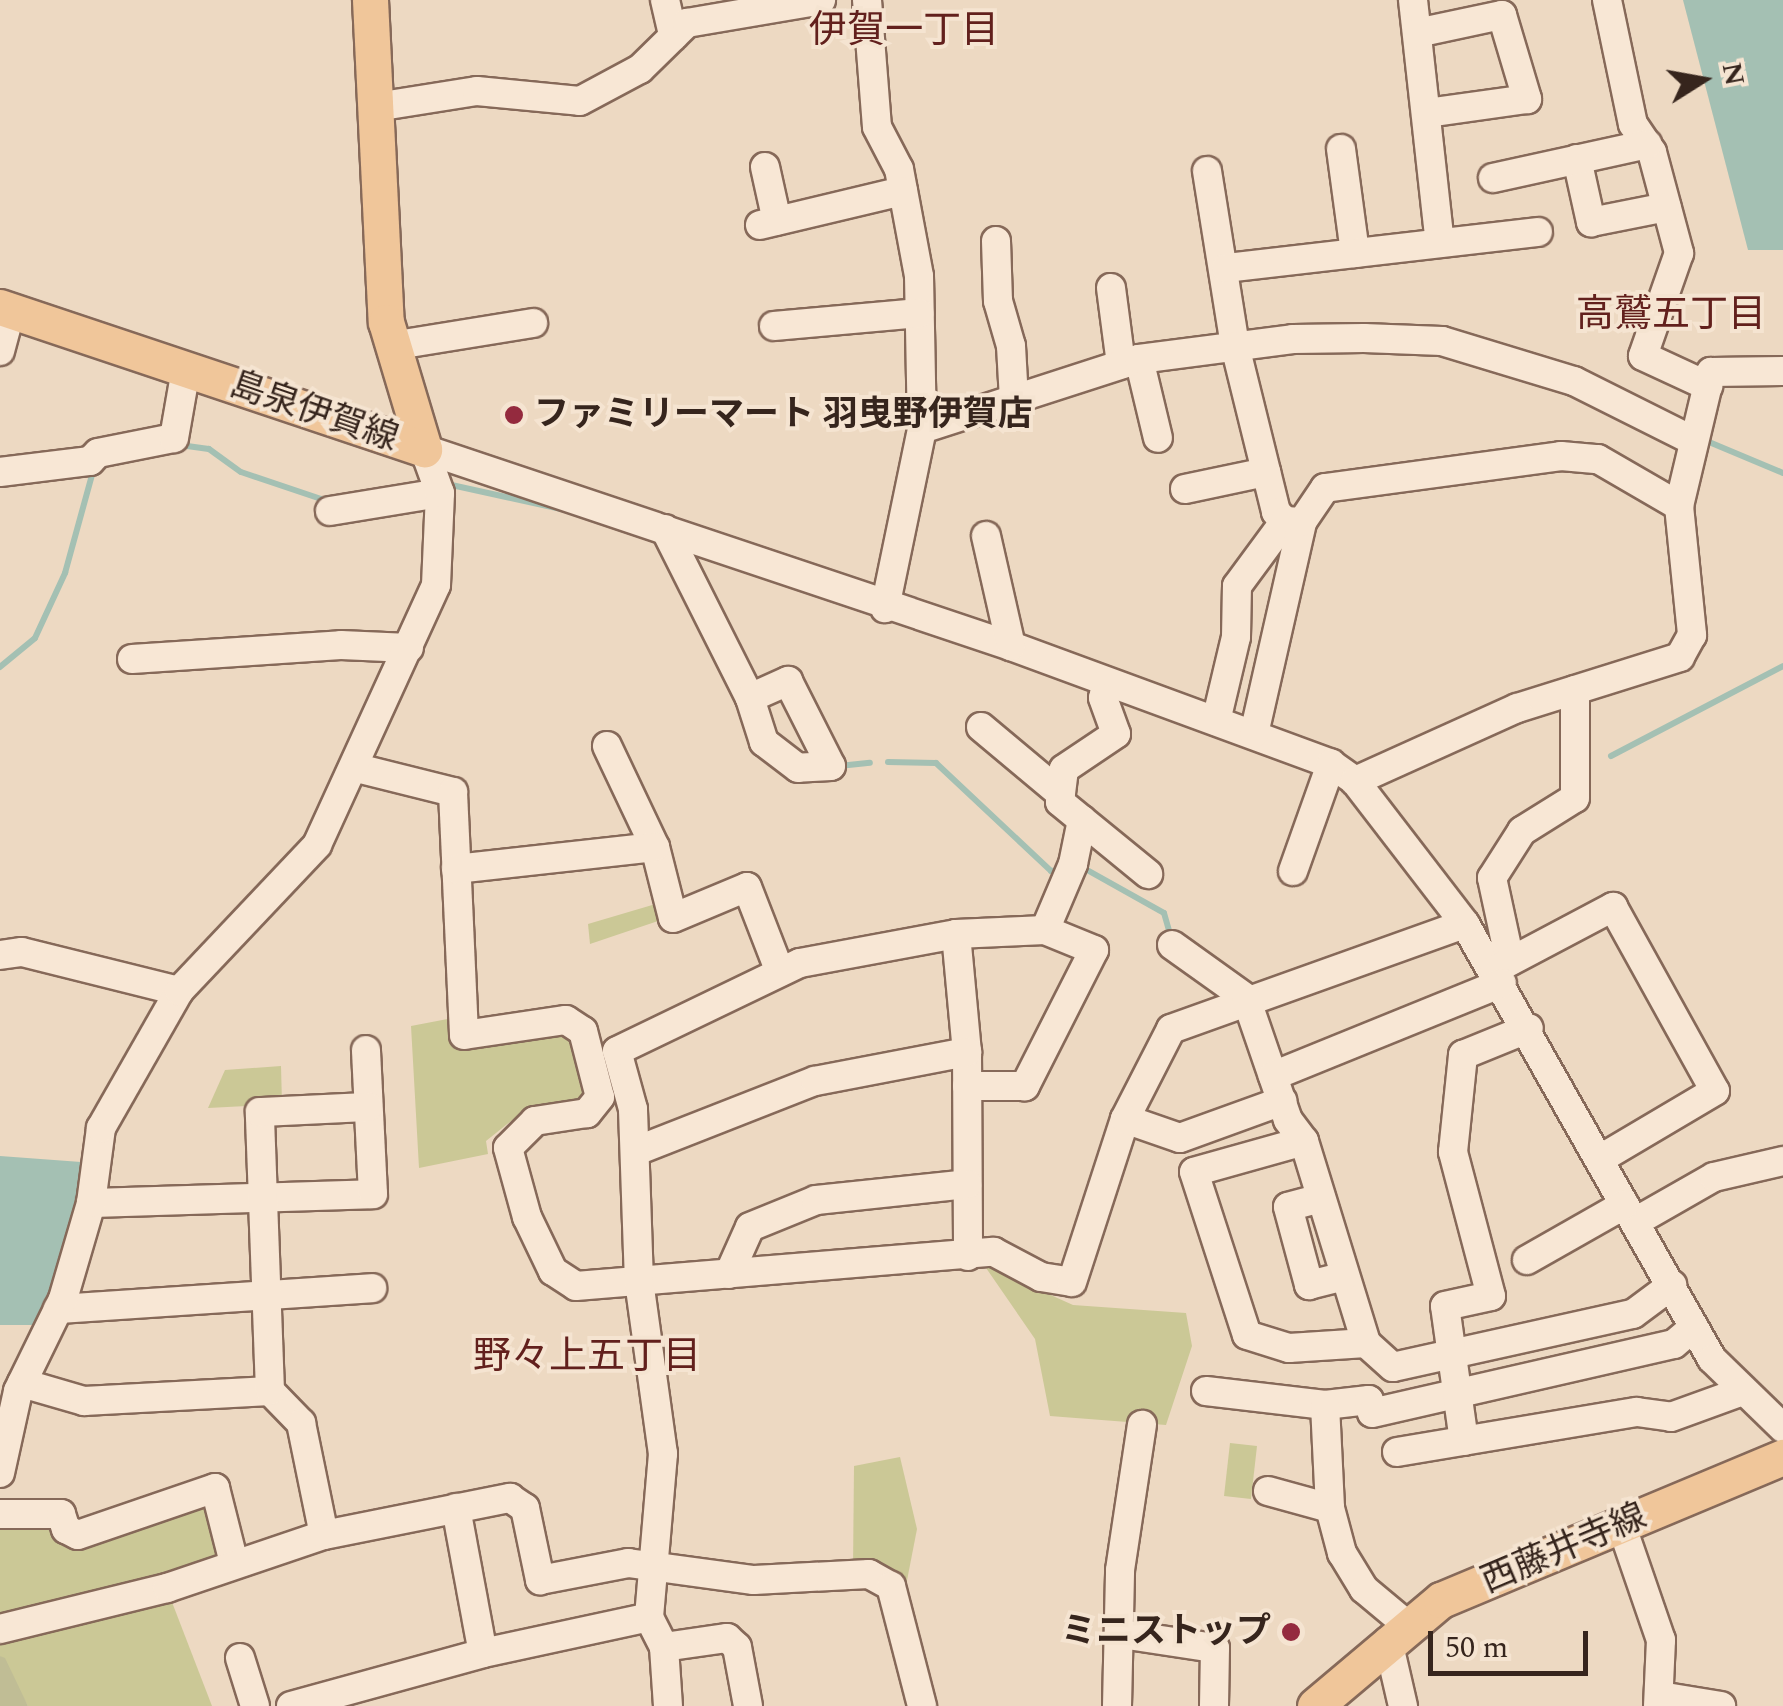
<!DOCTYPE html>
<meta charset="utf-8">
<style>
body{margin:0}
#map{position:relative;width:1783px;height:1706px;overflow:hidden;background:#edd9c2;font-family:Spectral,"Noto Sans JP",serif}
div>[style]{position:absolute}
[style*='--x']{left:calc(var(--x)*1px);top:calc(var(--y)*1px);width:calc(var(--w)*1px);rotate:calc(var(--a)*1deg)}
.green>*{inset:0;background:#cbc896}
.cemetery>*{inset:0;background:#c0bd95}
.water>*{inset:0;background:#a4c0b3}
.stream>*{height:6px;margin:-3px;padding:0 3px;transform-origin:3px;border-radius:3px;background:#a4c0b3}
.roads{filter:drop-shadow(2px 0 #866959) drop-shadow(-2px 0 #866959) drop-shadow(0 2px #866959) drop-shadow(0 -2px #866959)}
.minor>*{height:28px;margin:-14px;padding:0 14px;transform-origin:14px;border-radius:14px;background:#f8e7d5}
.major>*{height:35px;margin:-17.5px;padding:0 17.5px;transform-origin:17.5px;border-radius:17.5px;background:#f0c69a}
.dots>*{width:28px;height:28px;translate:-50% -50%;box-sizing:border-box;border:5px solid #f5e4d1;border-radius:50%}
span{translate:-50% -50%;white-space:nowrap;text-align:center;line-height:1.15;-webkit-text-stroke:8px #f5e4d1;paint-order:stroke}
.street-label{font-size:35px;color:#36251d}
.poi-label{font-size:35px;color:#36251d;font-weight:700}
.left{translate:0 -50%;text-align:left}
.right{translate:-100% -50%;text-align:right}
.neighbourhood-label{font-size:38px;color:#62201d}
.north{position:absolute;left:1653px;top:30px;width:100px;height:100px;-webkit-text-stroke:8px #f5e4d1;paint-order:stroke;rotate:79deg;font-size:28px;font-weight:700;line-height:40px;text-align:center;color:#36251d}
.north::after{content:'';display:block;margin:auto;width:35px;height:45px;background:#36251d;clip-path:polygon(50% 0,100% 100%,50% 72%,0 100%)}
.scale{position:absolute;left:1428px;top:1631px;width:160px;height:45px;box-sizing:border-box;border:5px solid #36251d;border-top:0;padding-left:12px;font-size:30px;line-height:35px;white-space:nowrap;color:#36251d;-webkit-text-stroke:8px #f5e4d1;paint-order:stroke}
</style>
<div id="map">
<div class="green">
<div style="clip-path:polygon(659px 903px,661px 920px,590px 944px,588px 924px)"></div>
<div style="clip-path:polygon(458px 1017px,462px 1049px,565px 1032px,576px 1041px,585px 1094px,581px 1101px,526px 1109px,486px 1141px,488px 1154px,419px 1168px,411px 1026px)"></div>
<div style="clip-path:polygon(281px 1066px,282px 1104px,208px 1108px,225px 1070px)"></div>
<div style="clip-path:polygon(984px 1265px,1073px 1305px,1186px 1313px,1192px 1346px,1166px 1425px,1050px 1416px,1035px 1339px)"></div>
<div style="clip-path:polygon(1230px 1443px,1257px 1446px,1251px 1499px,1224px 1496px)"></div>
<div style="clip-path:polygon(900px 1457px,917px 1529px,903px 1601px,853px 1569px,854px 1466px)"></div>
<div style="clip-path:polygon(211px 1497px,226px 1559px,0 1621px,0 1520px,56px 1522px,60px 1534px)"></div>
<div style="clip-path:polygon(170px 1597px,212px 1706px,28px 1706px,0 1656px,0 1637px)"></div>
</div>
<div class="cemetery">
<div style="clip-path:polygon(0 1656px,5px 1658px,28px 1706px,0 1706px)"></div>
</div>
<div class="water">
<div style="clip-path:polygon(1683px 0,1783px 0,1783px 250px,1748px 250px)"></div>
<div style="clip-path:polygon(0 1156px,81px 1162px,84px 1175px,58px 1280px,38px 1325px,0 1325px)"></div>
</div>
<div class="stream">
<div style="--x:1709;--y:442;--w:80;--a:22.7"></div>
<div style="--x:180;--y:445;--w:29;--a:8"></div>
<div style="--x:209;--y:449;--w:39;--a:36"></div>
<div style="--x:241;--y:472;--w:94;--a:18.6"></div>
<div style="--x:447;--y:484;--w:117;--a:12.4"></div>
<div style="--x:0;--y:667;--w:45;--a:-39.6"></div>
<div style="--x:35;--y:638;--w:72;--a:-65.2"></div>
<div style="--x:65;--y:573;--w:106;--a:-74.6"></div>
<div style="--x:1611;--y:756;--w:194;--a:-27.6"></div>
<div style="--x:888;--y:762;--w:48;--a:1.2"></div>
<div style="--x:936;--y:763;--w:158;--a:43.2"></div>
<div style="--x:1051;--y:871;--w:11;--a:-5"></div>
<div style="--x:839;--y:766;--w:31;--a:-6"></div>
<div style="--x:1080;--y:866;--w:96;--a:29.2"></div>
<div style="--x:1164;--y:913;--w:26;--a:74"></div>
</div>
<div class="roads">
<div class="minor">
<div style="--x:665;--y:0;--w:37;--a:77"></div>
<div style="--x:867;--y:0;--w:127;--a:85.5"></div>
<div style="--x:877;--y:127;--w:47;--a:62.4"></div>
<div style="--x:899;--y:169;--w:109;--a:79.4"></div>
<div style="--x:919;--y:276;--w:153;--a:88.9"></div>
<div style="--x:922;--y:429;--w:183;--a:101.7"></div>
<div style="--x:1413;--y:0;--w:244;--a:83.7"></div>
<div style="--x:1607;--y:0;--w:127;--a:78.2"></div>
<div style="--x:1633;--y:124;--w:34;--a:56"></div>
<div style="--x:1652;--y:152;--w:105;--a:75"></div>
<div style="--x:1679;--y:253;--w:109;--a:109.3"></div>
<div style="--x:1643;--y:356;--w:72;--a:24.8"></div>
<div style="--x:1417;--y:33;--w:87;--a:-12"></div>
<div style="--x:1502;--y:15;--w:88;--a:73.4"></div>
<div style="--x:1527;--y:99;--w:102;--a:172.1"></div>
<div style="--x:376;--y:107;--w:102;--a:-9"></div>
<div style="--x:477;--y:91;--w:103;--a:5.5"></div>
<div style="--x:580;--y:101;--w:68;--a:-28.1"></div>
<div style="--x:640;--y:69;--w:66;--a:-44.4"></div>
<div style="--x:687;--y:23;--w:136;--a:-9.7"></div>
<div style="--x:1341;--y:149;--w:105;--a:82.3"></div>
<div style="--x:1577;--y:159;--w:65;--a:77.5"></div>
<div style="--x:1591;--y:222;--w:77;--a:-11.2"></div>
<div style="--x:765;--y:167;--w:55;--a:77.5"></div>
<div style="--x:1207;--y:171;--w:177;--a:80.9"></div>
<div style="--x:1235;--y:346;--w:171;--a:76.1"></div>
<div style="--x:1276;--y:512;--w:13;--a:45"></div>
<div style="--x:1285;--y:521;--w:17;--a:3"></div>
<div style="--x:1493;--y:178;--w:158;--a:-12.4"></div>
<div style="--x:760;--y:225;--w:147;--a:-13.4"></div>
<div style="--x:996;--y:241;--w:60;--a:88.1"></div>
<div style="--x:998;--y:301;--w:47;--a:73.9"></div>
<div style="--x:1011;--y:346;--w:53;--a:86.8"></div>
<div style="--x:1226;--y:268;--w:314;--a:-6.6"></div>
<div style="--x:1111;--y:288;--w:77;--a:82.5"></div>
<div style="--x:774;--y:326;--w:146;--a:-5.1"></div>
<div style="--x:391;--y:346;--w:144;--a:-9.2"></div>
<div style="--x:0;--y:351;--w:42;--a:-75"></div>
<div style="--x:1139;--y:359;--w:81;--a:76.5"></div>
<div style="--x:922;--y:429;--w:228;--a:-17.9"></div>
<div style="--x:1139;--y:359;--w:155;--a:-7.4"></div>
<div style="--x:1293;--y:339;--w:71;--a:-0.8"></div>
<div style="--x:1364;--y:338;--w:78;--a:2.2"></div>
<div style="--x:1442;--y:341;--w:138;--a:16.9"></div>
<div style="--x:1574;--y:381;--w:134;--a:26.6"></div>
<div style="--x:424;--y:449;--w:619;--a:18.55"></div>
<div style="--x:1011;--y:646;--w:341;--a:20.2"></div>
<div style="--x:1331;--y:764;--w:29;--a:35"></div>
<div style="--x:1355;--y:781;--w:180;--a:52.4"></div>
<div style="--x:1465;--y:924;--w:500;--a:60.41"></div>
<div style="--x:1712;--y:1359;--w:99;--a:44.2"></div>
<div style="--x:0;--y:472;--w:91;--a:-7"></div>
<div style="--x:90;--y:461;--w:11;--a:-45"></div>
<div style="--x:98;--y:453;--w:77;--a:-11.2"></div>
<div style="--x:174;--y:438;--w:70;--a:-80.1"></div>
<div style="--x:1185;--y:489;--w:83;--a:-11.9"></div>
<div style="--x:1679;--y:506;--w:138;--a:-76.6"></div>
<div style="--x:1711;--y:372;--w:72;--a:-0.8"></div>
<div style="--x:330;--y:511;--w:111;--a:-9.3"></div>
<div style="--x:665;--y:529;--w:189;--a:63.3"></div>
<div style="--x:986;--y:536;--w:113;--a:77.2"></div>
<div style="--x:132;--y:659;--w:209;--a:-3.8"></div>
<div style="--x:341;--y:645;--w:68;--a:2.5"></div>
<div style="--x:788;--y:681;--w:95;--a:63.2"></div>
<div style="--x:831;--y:766;--w:33;--a:177"></div>
<div style="--x:798;--y:768;--w:43;--a:-142.6"></div>
<div style="--x:764;--y:742;--w:46;--a:-107.7"></div>
<div style="--x:750;--y:698;--w:42;--a:-24.1"></div>
<div style="--x:1107;--y:682;--w:16;--a:104"></div>
<div style="--x:1103;--y:698;--w:38;--a:70"></div>
<div style="--x:1116;--y:734;--w:63;--a:146.1"></div>
<div style="--x:1064;--y:769;--w:33;--a:97"></div>
<div style="--x:1060;--y:802;--w:114;--a:39.3"></div>
<div style="--x:1216;--y:721;--w:86;--a:-76.6"></div>
<div style="--x:1236;--y:637;--w:51;--a:-88.9"></div>
<div style="--x:1237;--y:586;--w:81;--a:-53.6"></div>
<div style="--x:981;--y:727;--w:104;--a:39.9"></div>
<div style="--x:1254;--y:734;--w:217;--a:-77.2"></div>
<div style="--x:1302;--y:522;--w:41;--a:-55.9"></div>
<div style="--x:1325;--y:488;--w:238;--a:-7.7"></div>
<div style="--x:1561;--y:456;--w:37;--a:5"></div>
<div style="--x:1598;--y:459;--w:94;--a:30.1"></div>
<div style="--x:1679;--y:506;--w:130;--a:84.2"></div>
<div style="--x:1692;--y:635;--w:25;--a:119"></div>
<div style="--x:1680;--y:657;--w:171;--a:162.6"></div>
<div style="--x:1517;--y:708;--w:178;--a:155.7"></div>
<div style="--x:607;--y:746;--w:112;--a:64.6"></div>
<div style="--x:655;--y:847;--w:73;--a:75.8"></div>
<div style="--x:673;--y:918;--w:80;--a:-22.7"></div>
<div style="--x:747;--y:887;--w:91;--a:68.8"></div>
<div style="--x:357;--y:768;--w:99;--a:14"></div>
<div style="--x:453;--y:792;--w:243;--a:87.4"></div>
<div style="--x:464;--y:1035;--w:103;--a:-8.4"></div>
<div style="--x:566;--y:1020;--w:20;--a:33"></div>
<div style="--x:583;--y:1031;--w:68;--a:75.6"></div>
<div style="--x:600;--y:1097;--w:21;--a:129"></div>
<div style="--x:587;--y:1113;--w:53;--a:171.3"></div>
<div style="--x:535;--y:1121;--w:38;--a:135"></div>
<div style="--x:508;--y:1148;--w:72;--a:74.6"></div>
<div style="--x:527;--y:1217;--w:60;--a:64.3"></div>
<div style="--x:553;--y:1271;--w:27;--a:33"></div>
<div style="--x:576;--y:1286;--w:419;--a:-4.7"></div>
<div style="--x:994;--y:1252;--w:53;--a:28"></div>
<div style="--x:1041;--y:1277;--w:31;--a:9"></div>
<div style="--x:1072;--y:1282;--w:171;--a:-72"></div>
<div style="--x:1125;--y:1119;--w:101;--a:-62.9"></div>
<div style="--x:1171;--y:1029;--w:312;--a:-19.7"></div>
<div style="--x:456;--y:869;--w:200;--a:-6.3"></div>
<div style="--x:1293;--y:871;--w:114;--a:-70.4"></div>
<div style="--x:1045;--y:930;--w:72;--a:-67"></div>
<div style="--x:1073;--y:864;--w:45;--a:-78.4"></div>
<div style="--x:956;--y:934;--w:119;--a:84.7"></div>
<div style="--x:967;--y:1052;--w:204;--a:89.7"></div>
<div style="--x:1172;--y:945;--w:91;--a:35.6"></div>
<div style="--x:1246;--y:998;--w:129;--a:71"></div>
<div style="--x:1288;--y:1120;--w:26;--a:53"></div>
<div style="--x:1304;--y:1141;--w:211;--a:72.9"></div>
<div style="--x:1366;--y:1343;--w:36;--a:42"></div>
<div style="--x:1393;--y:1367;--w:246;--a:-12.5"></div>
<div style="--x:1633;--y:1314;--w:49;--a:-36.6"></div>
<div style="--x:0;--y:955;--w:22;--a:-8"></div>
<div style="--x:22;--y:952;--w:162;--a:14"></div>
<div style="--x:1510;--y:961;--w:85;--a:-102.2"></div>
<div style="--x:1492;--y:878;--w:56;--a:-57.4"></div>
<div style="--x:1522;--y:831;--w:62;--a:-31.9"></div>
<div style="--x:1575;--y:798;--w:108;--a:-90"></div>
<div style="--x:1494;--y:970;--w:135;--a:-27.9"></div>
<div style="--x:1613;--y:907;--w:210;--a:61"></div>
<div style="--x:1715;--y:1091;--w:134;--a:149.4"></div>
<div style="--x:1273;--y:1076;--w:247;--a:-22.1"></div>
<div style="--x:1125;--y:1119;--w:58;--a:19.1"></div>
<div style="--x:1180;--y:1138;--w:109;--a:-19.9"></div>
<div style="--x:1304;--y:1141;--w:114;--a:164.3"></div>
<div style="--x:1194;--y:1172;--w:171;--a:72"></div>
<div style="--x:1247;--y:1335;--w:44;--a:17.2"></div>
<div style="--x:1289;--y:1348;--w:77;--a:-3.7"></div>
<div style="--x:636;--y:1151;--w:192;--a:-21.4"></div>
<div style="--x:815;--y:1081;--w:155;--a:-10.8"></div>
<div style="--x:1321;--y:1198;--w:34;--a:165"></div>
<div style="--x:1288;--y:1207;--w:81;--a:74.9"></div>
<div style="--x:1309;--y:1285;--w:36;--a:-14"></div>
<div style="--x:91;--y:1203;--w:282;--a:-1.8"></div>
<div style="--x:373;--y:1194;--w:144;--a:-92.8"></div>
<div style="--x:1635;--y:1222;--w:91;--a:-29.7"></div>
<div style="--x:1714;--y:1177;--w:71;--a:-13.1"></div>
<div style="--x:1527;--y:1260;--w:112;--a:-29.6"></div>
<div style="--x:729;--y:1274;--w:51;--a:-65.9"></div>
<div style="--x:750;--y:1227;--w:71;--a:-22.2"></div>
<div style="--x:816;--y:1200;--w:152;--a:-6"></div>
<div style="--x:58;--y:1309;--w:315;--a:-3.8"></div>
<div style="--x:22;--y:1383;--w:65;--a:16.2"></div>
<div style="--x:84;--y:1401;--w:186;--a:-3.1"></div>
<div style="--x:270;--y:1391;--w:45;--a:45.9"></div>
<div style="--x:301;--y:1423;--w:114;--a:78.4"></div>
<div style="--x:270;--y:1391;--w:279;--a:-92.1"></div>
<div style="--x:260;--y:1112;--w:108;--a:-2.7"></div>
<div style="--x:1206;--y:1391;--w:120;--a:6.7"></div>
<div style="--x:1325;--y:1405;--w:44;--a:-6.5"></div>
<div style="--x:1369;--y:1400;--w:13;--a:77"></div>
<div style="--x:1372;--y:1413;--w:310;--a:-12.9"></div>
<div style="--x:1674;--y:1344;--w:26;--a:-40"></div>
<div style="--x:1325;--y:1405;--w:103;--a:87.2"></div>
<div style="--x:1330;--y:1508;--w:47;--a:75.1"></div>
<div style="--x:1342;--y:1553;--w:42;--a:58.6"></div>
<div style="--x:1364;--y:1589;--w:55;--a:39.8"></div>
<div style="--x:1464;--y:1441;--w:136;--a:-98"></div>
<div style="--x:1445;--y:1306;--w:47;--a:-12.3"></div>
<div style="--x:1491;--y:1296;--w:149;--a:-104.8"></div>
<div style="--x:1453;--y:1152;--w:98;--a:-84.1"></div>
<div style="--x:1463;--y:1055;--w:71;--a:-22.2"></div>
<div style="--x:1397;--y:1452;--w:243;--a:-9.5"></div>
<div style="--x:1637;--y:1412;--w:34;--a:8"></div>
<div style="--x:1671;--y:1417;--w:73;--a:-19.9"></div>
<div style="--x:0;--y:1473;--w:84;--a:-77.6"></div>
<div style="--x:18;--y:1391;--w:102;--a:-63.9"></div>
<div style="--x:63;--y:1299;--w:100;--a:-73.7"></div>
<div style="--x:91;--y:1203;--w:76;--a:-82.4"></div>
<div style="--x:101;--y:1128;--w:158;--a:-60.3"></div>
<div style="--x:179;--y:991;--w:201;--a:-46.6"></div>
<div style="--x:317;--y:845;--w:286;--a:-65.4"></div>
<div style="--x:436;--y:585;--w:92;--a:-87.5"></div>
<div style="--x:440;--y:493;--w:47;--a:-110"></div>
<div style="--x:1268;--y:1491;--w:64;--a:15.3"></div>
<div style="--x:456;--y:1508;--w:147;--a:79.5"></div>
<div style="--x:0;--y:1514;--w:61;--a:0"></div>
<div style="--x:61;--y:1514;--w:16;--a:72"></div>
<div style="--x:66;--y:1529;--w:13;--a:27"></div>
<div style="--x:78;--y:1535;--w:145;--a:-18.9"></div>
<div style="--x:215;--y:1488;--w:77;--a:75.8"></div>
<div style="--x:1621;--y:1524;--w:123;--a:71"></div>
<div style="--x:1661;--y:1640;--w:66;--a:92.6"></div>
<div style="--x:0;--y:1629;--w:172;--a:-13.8"></div>
<div style="--x:167;--y:1588;--w:166;--a:-18.7"></div>
<div style="--x:324;--y:1535;--w:190;--a:-11.3"></div>
<div style="--x:510;--y:1498;--w:18;--a:34"></div>
<div style="--x:525;--y:1508;--w:74;--a:78.2"></div>
<div style="--x:540;--y:1580;--w:90;--a:-10.9"></div>
<div style="--x:628;--y:1563;--w:127;--a:7.7"></div>
<div style="--x:754;--y:1580;--w:115;--a:-3"></div>
<div style="--x:869;--y:1574;--w:25;--a:29"></div>
<div style="--x:891;--y:1586;--w:124;--a:75.5"></div>
<div style="--x:1121;--y:1634;--w:95;--a:8.5"></div>
<div style="--x:1215;--y:1648;--w:58;--a:91"></div>
<div style="--x:1388;--y:1641;--w:67;--a:77"></div>
<div style="--x:664;--y:1647;--w:64;--a:-8.1"></div>
<div style="--x:727;--y:1638;--w:13;--a:42"></div>
<div style="--x:737;--y:1647;--w:60;--a:79.4"></div>
<div style="--x:240;--y:1658;--w:50;--a:72.6"></div>
<div style="--x:1660;--y:1696;--w:62;--a:9.3"></div>
<div style="--x:291;--y:1706;--w:199;--a:-15.4"></div>
<div style="--x:483;--y:1653;--w:170;--a:-12.2"></div>
<div style="--x:668;--y:1706;--w:59;--a:-93.9"></div>
<div style="--x:664;--y:1647;--w:34;--a:-117"></div>
<div style="--x:649;--y:1617;--w:164;--a:-85.1"></div>
<div style="--x:663;--y:1454;--w:174;--a:-97.9"></div>
<div style="--x:639;--y:1282;--w:173;--a:-92"></div>
<div style="--x:633;--y:1109;--w:60;--a:-105.4"></div>
<div style="--x:617;--y:1051;--w:203;--a:-25.7"></div>
<div style="--x:800;--y:963;--w:159;--a:-10.5"></div>
<div style="--x:956;--y:934;--w:89;--a:-2.6"></div>
<div style="--x:1045;--y:930;--w:53;--a:22.2"></div>
<div style="--x:1094;--y:950;--w:153;--a:116.9"></div>
<div style="--x:1025;--y:1086;--w:58;--a:180"></div>
<div style="--x:1117;--y:1706;--w:136;--a:-88.7"></div>
<div style="--x:1120;--y:1570;--w:147;--a:-81.4"></div>
</div>
<div class="major">
<div style="--x:370;--y:0;--w:322;--a:87.2"></div>
<div style="--x:386;--y:322;--w:133;--a:73.3"></div>
<div style="--x:0;--y:307;--w:447;--a:18.5"></div>
<div style="--x:1315;--y:1706;--w:165;--a:-40.1"></div>
<div style="--x:1441;--y:1600;--w:371;--a:-22.7"></div>
</div>
</div>
<div class="dots">
<div style="left:514px;top:415px;background:#942a3e"></div>
<div style="left:1291px;top:1632px;background:#942a3e"></div>
</div>
<div class="street-label">
<span style="left:314px;top:412px;rotate:19deg">島泉伊賀線</span>
<span style="left:1564px;top:1549px;rotate:-23deg">西藤井寺線</span>
</div>
<div class="poi-label">
<span class="left" style="left:534px;top:415px">ファミリーマート 羽曳野伊賀店</span>
<span class="right" style="left:1271px;top:1632px">ミニストップ</span>
</div>
<div class="neighbourhood-label">
<span style="left:904px;top:32px">伊賀一丁目</span>
<span style="left:1671px;top:316px">高鷲五丁目</span>
<span style="left:587px;top:1358px">野々上五丁目</span>
</div>
<div class="north">N</div>
<div class="scale">50 m</div>
</div>
